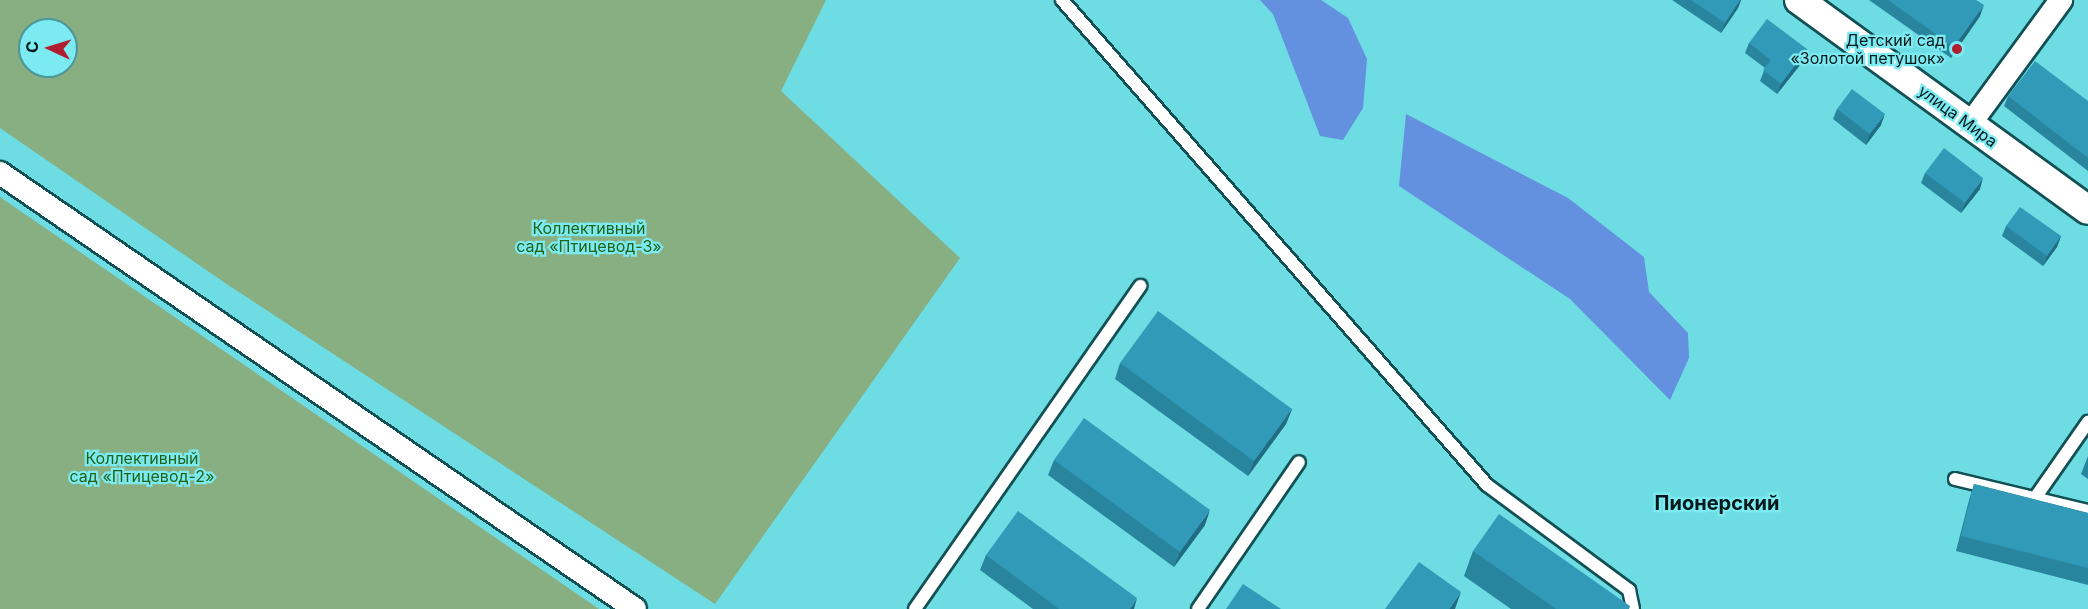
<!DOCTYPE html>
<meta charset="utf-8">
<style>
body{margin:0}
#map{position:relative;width:2088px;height:609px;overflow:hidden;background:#6edce3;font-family:Inter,sans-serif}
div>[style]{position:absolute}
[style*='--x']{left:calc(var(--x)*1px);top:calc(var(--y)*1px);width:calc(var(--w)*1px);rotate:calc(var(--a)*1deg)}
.green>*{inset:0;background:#87af81}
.water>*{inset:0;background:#6390df}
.roads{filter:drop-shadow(2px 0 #115054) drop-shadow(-2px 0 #115054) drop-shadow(0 2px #115054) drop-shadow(0 -2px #115054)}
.service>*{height:12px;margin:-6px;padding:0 6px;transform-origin:6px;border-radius:6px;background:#fff}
.minor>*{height:22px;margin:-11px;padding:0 11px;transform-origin:11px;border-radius:11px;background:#fff}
.tertiary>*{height:28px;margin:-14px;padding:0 14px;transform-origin:14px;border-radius:14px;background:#fff}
.wall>*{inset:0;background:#29849e}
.shaded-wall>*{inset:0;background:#226c81}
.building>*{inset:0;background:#309ab8}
.dots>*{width:16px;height:16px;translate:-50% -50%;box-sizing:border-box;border:3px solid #7ceaf1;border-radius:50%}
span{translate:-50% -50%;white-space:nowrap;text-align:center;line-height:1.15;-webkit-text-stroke:4.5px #7ceaf1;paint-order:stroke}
.poi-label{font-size:16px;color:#02181a}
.right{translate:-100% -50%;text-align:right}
.street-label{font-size:16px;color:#02181a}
.park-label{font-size:16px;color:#216216}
.quarter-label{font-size:20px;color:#02181a;font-weight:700}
.north{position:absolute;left:18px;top:18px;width:60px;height:60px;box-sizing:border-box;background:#7ceaf1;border:2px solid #4b969b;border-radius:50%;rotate:274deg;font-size:16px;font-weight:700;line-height:24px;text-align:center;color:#02181a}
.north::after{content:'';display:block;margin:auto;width:21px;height:27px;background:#b01d30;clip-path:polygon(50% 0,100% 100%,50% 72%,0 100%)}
</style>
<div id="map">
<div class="green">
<div style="clip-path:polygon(evenodd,0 0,826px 0,781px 91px,960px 258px,715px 604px,228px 285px,0 128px,0 0,30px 30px,66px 30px,66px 66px,30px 66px,30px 30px)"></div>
<div style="clip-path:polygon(0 197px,599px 609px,0 609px)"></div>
</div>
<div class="water">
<div style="clip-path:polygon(1260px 0,1321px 0,1348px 18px,1367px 59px,1363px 108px,1343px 140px,1320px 136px,1273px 14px)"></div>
<div style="clip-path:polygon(1406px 114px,1568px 198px,1644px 257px,1649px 292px,1688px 333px,1689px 358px,1670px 400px,1570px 299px,1399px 186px)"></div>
</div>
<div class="roads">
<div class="service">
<div style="--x:1062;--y:0;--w:645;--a:48.77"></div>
<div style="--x:1487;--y:485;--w:177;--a:36.5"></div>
<div style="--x:1629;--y:590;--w:19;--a:78"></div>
<div style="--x:1955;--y:479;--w:137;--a:13.5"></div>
<div style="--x:2035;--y:498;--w:93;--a:-55.1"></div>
<div style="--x:915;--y:609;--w:394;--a:-55.1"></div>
<div style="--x:1198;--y:609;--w:178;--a:-55.5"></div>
</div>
<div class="minor">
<div style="--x:1970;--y:124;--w:154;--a:-53.7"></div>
<div style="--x:0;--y:173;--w:770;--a:34.47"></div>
</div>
<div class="tertiary">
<div style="--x:1799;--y:0;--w:357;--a:36"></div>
</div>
</div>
<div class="wall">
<div style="clip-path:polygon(1672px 0,1741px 0,1738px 8px,1721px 33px)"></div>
<div style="clip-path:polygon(1869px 0,1976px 0,1980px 16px,1951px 58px)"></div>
<div style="clip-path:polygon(1749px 43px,1807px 49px,1804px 60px,1777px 94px,1760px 81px,1765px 68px,1745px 53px)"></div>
<div style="clip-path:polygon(2008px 96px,2088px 101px,2088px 171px,2004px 106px)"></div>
<div style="clip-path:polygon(1837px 109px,1881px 125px,1866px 145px,1833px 119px)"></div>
<div style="clip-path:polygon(1925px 173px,1980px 189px,1961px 213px,1921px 183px)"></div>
<div style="clip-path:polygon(2006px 226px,2061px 236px,2057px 247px,2043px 266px,2002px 236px)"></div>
<div style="clip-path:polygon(1120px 363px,1292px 409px,1286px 424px,1248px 476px,1115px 379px)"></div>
<div style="clip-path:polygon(2088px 456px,2088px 479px,2081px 474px)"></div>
<div style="clip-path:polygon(1054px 460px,1205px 525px,1174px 567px,1048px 475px)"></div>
<div style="clip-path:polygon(1974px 484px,2088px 513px,2088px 585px,1956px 551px,1969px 500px)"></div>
<div style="clip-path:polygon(1473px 551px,1630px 606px,1629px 609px,1511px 609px,1464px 576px)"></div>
<div style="clip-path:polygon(986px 555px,1134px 609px,1033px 609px,980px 570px)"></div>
</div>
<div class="shaded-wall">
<div style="clip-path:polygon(1740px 0,1741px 0,1738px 8px,1721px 33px,1725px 23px)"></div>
<div style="clip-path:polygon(1984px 5px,1980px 16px,1951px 58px,1954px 47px)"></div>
<div style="clip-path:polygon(1807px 49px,1804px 60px,1777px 94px,1781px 84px)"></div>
<div style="clip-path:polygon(1885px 114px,1881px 125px,1866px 145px,1870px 134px)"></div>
<div style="clip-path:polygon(1983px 178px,1980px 189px,1961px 213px,1965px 203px)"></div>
<div style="clip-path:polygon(2061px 236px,2057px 247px,2043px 266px,2047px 256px)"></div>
<div style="clip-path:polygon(1292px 409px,1286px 424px,1248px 476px,1254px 461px)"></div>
<div style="clip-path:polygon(1210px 510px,1205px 525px,1174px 567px,1180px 552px)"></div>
<div style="clip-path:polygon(1461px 592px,1455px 609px,1449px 609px)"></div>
<div style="clip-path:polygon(1137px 598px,1134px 609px,1130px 609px)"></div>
</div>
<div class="building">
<div style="clip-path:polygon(1691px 0,1740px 0,1725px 23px)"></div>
<div style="clip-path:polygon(1888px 0,1976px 0,1984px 5px,1954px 47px)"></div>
<div style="clip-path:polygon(1767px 19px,1807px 49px,1781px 84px,1763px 70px,1771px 60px,1749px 43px)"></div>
<div style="clip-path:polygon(2035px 61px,2088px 101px,2088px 158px,2008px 96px)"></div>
<div style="clip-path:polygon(1852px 89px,1885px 114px,1870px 134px,1837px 109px)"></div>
<div style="clip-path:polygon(1944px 148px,1983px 178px,1965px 203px,1925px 173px)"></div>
<div style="clip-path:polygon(2020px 207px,2061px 236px,2047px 256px,2006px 226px)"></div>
<div style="clip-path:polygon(1158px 311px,1292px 409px,1254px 461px,1120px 363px)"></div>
<div style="clip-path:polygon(1084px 418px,1210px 510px,1180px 552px,1054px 460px)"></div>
<div style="clip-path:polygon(1974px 484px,2088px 513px,2088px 568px,1961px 536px)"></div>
<div style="clip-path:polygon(1018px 511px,1137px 598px,1130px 609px,1059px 609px,986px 555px)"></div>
<div style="clip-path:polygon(1499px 514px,1630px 606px,1628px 609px,1556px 609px,1473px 551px)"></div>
<div style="clip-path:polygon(1419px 562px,1461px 592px,1449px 609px,1385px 609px)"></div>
<div style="clip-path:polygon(1243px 584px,1281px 609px,1226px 609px)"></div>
</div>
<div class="dots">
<div style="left:1957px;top:49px;background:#b01d30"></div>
</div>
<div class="poi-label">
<span class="right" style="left:1945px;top:49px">Детский сад<br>«Золотой петушок»</span>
</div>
<div class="street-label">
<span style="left:1958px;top:116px;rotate:36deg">улица Мира</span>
</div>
<div class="park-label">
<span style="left:589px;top:237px">Коллективный<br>сад «Птицевод-3»</span>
<span style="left:142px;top:467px">Коллективный<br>сад «Птицевод-2»</span>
</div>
<div class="quarter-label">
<span style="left:1717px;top:503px">Пионерский</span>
</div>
<div class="north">С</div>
</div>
